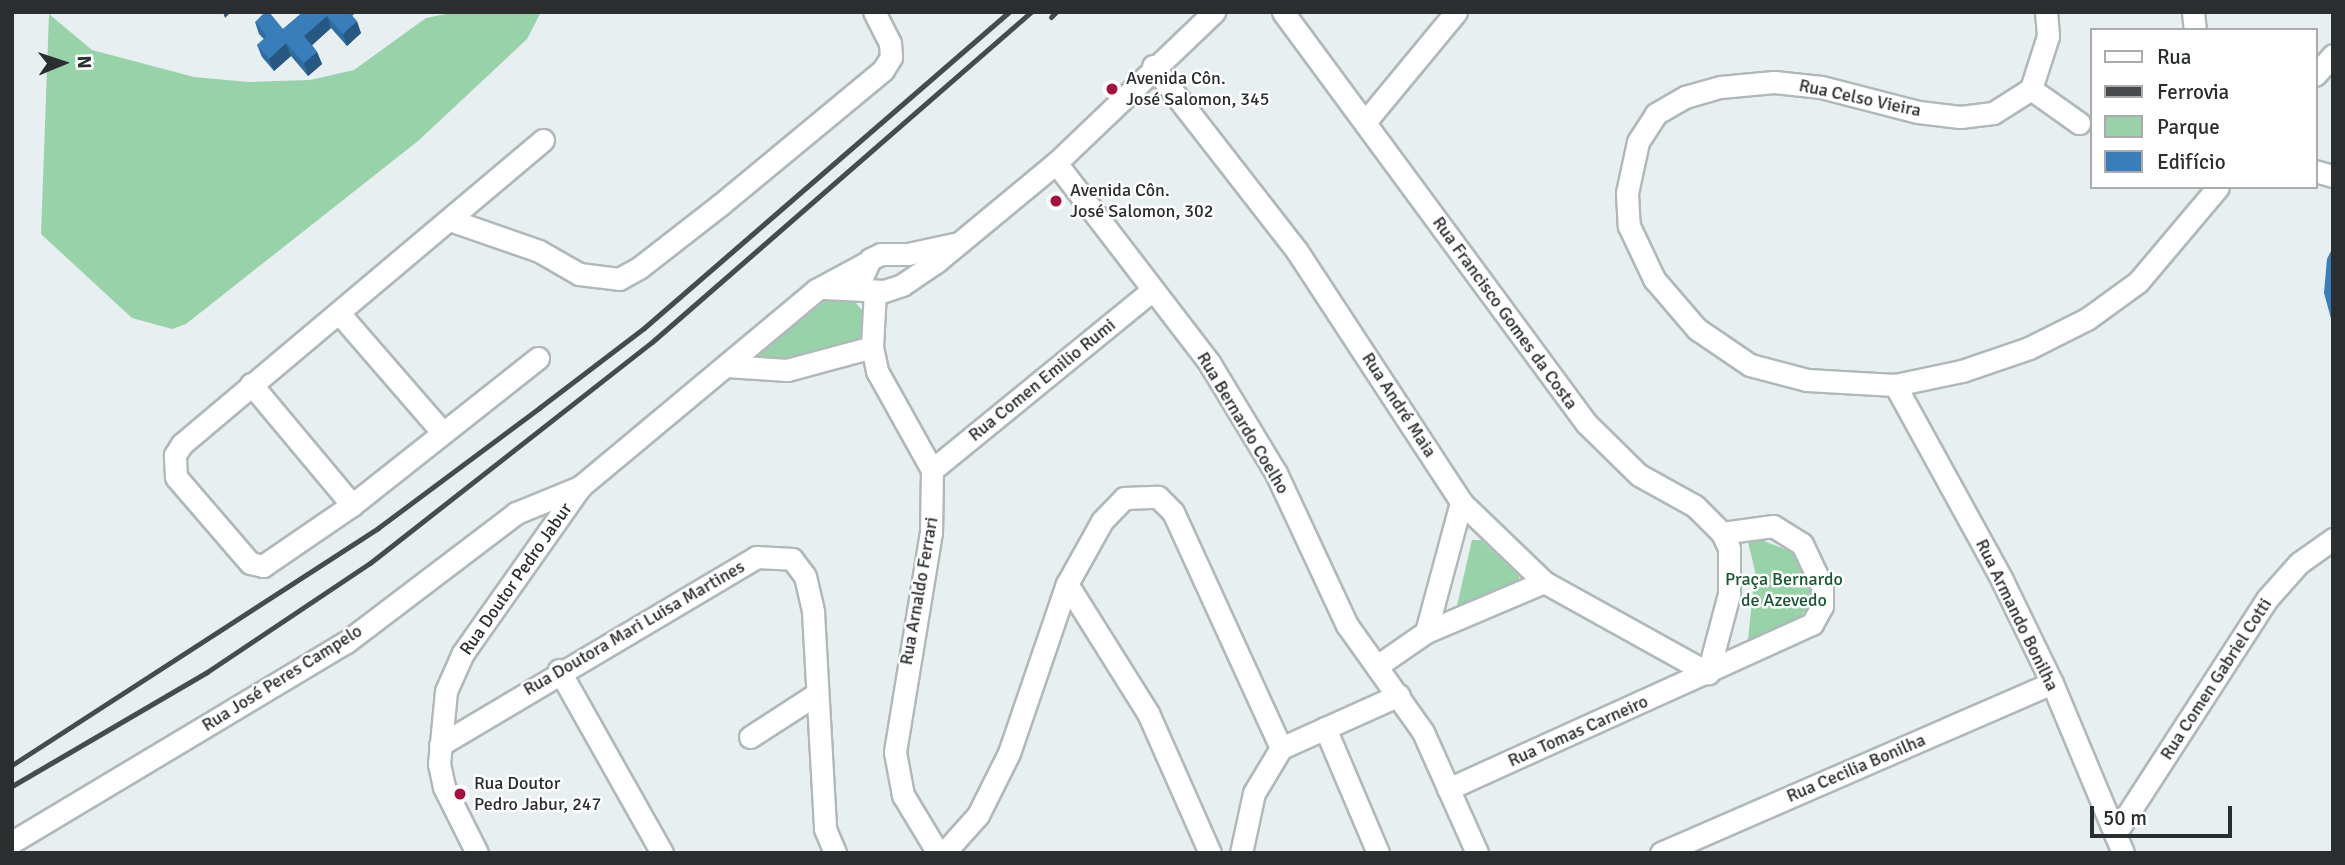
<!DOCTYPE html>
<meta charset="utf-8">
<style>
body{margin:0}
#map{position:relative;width:2345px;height:865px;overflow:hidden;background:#e7eff1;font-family:Signika,sans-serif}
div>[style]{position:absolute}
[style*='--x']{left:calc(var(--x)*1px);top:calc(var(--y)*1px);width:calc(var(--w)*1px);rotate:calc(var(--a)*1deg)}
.green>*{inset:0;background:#97d2a9}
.roads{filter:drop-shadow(2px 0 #b0b8ba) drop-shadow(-2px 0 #b0b8ba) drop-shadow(0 2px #b0b8ba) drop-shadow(0 -2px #b0b8ba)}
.street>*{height:21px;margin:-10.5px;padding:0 10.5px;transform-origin:10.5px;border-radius:10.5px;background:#fff}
.rail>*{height:5px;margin:-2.5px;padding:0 2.5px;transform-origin:2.5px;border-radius:2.5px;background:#474b4c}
.wall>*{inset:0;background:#2f6ca0}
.shaded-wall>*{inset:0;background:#265882}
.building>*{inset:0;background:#377eba}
.dots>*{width:19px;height:19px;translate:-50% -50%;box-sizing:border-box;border:4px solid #fff;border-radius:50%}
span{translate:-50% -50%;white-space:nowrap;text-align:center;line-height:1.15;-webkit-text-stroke:5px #fff;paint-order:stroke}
.poi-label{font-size:18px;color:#2b2e2f}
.left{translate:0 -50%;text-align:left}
.street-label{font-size:18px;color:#2b2e2f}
.park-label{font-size:18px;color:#185733}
.frame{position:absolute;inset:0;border:14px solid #2b2e2f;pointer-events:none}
.legend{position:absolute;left:2090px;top:28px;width:228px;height:161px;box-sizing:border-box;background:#fff;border:2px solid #aaabac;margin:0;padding:9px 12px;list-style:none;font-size:21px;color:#2b2e2f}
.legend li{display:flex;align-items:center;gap:14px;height:35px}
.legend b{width:35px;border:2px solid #aaabac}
.north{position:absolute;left:28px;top:28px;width:70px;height:70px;-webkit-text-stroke:5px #fff;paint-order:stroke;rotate:88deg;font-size:19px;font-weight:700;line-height:28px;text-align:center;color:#2b2e2f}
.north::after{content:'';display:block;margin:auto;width:24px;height:32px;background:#2b2e2f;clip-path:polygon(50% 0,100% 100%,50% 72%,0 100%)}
.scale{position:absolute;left:2090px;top:806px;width:142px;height:32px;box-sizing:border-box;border:4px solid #2b2e2f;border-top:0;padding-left:9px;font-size:21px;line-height:24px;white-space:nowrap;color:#2b2e2f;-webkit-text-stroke:5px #fff;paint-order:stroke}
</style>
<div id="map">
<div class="green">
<div style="clip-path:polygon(456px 12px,541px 12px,527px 39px,418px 141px,186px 324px,172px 329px,132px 318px,41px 234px,49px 14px,92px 50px,194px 77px,248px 82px,310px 80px,354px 70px,426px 18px)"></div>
<div style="clip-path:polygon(830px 297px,854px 301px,865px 313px,864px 336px,853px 348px,822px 359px,749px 363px)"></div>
<div style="clip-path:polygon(1751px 536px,1795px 553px,1808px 570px,1814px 599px,1798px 620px,1748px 640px,1755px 571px,1747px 538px)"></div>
<div style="clip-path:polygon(1472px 540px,1481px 540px,1519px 576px,1519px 582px,1456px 610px)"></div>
</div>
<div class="roads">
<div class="street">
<div style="--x:1283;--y:12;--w:511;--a:53.6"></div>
<div style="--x:1586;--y:423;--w:74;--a:44.5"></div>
<div style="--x:1639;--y:475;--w:64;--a:29"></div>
<div style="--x:1695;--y:506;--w:38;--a:45"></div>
<div style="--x:1722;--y:533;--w:17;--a:65"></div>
<div style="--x:1729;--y:548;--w:46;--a:90"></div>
<div style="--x:1729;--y:594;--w:82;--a:104.9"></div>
<div style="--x:2046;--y:12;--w:24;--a:85"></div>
<div style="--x:2048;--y:36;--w:56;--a:107.8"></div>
<div style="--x:2031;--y:89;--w:45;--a:147.7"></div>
<div style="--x:1993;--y:113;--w:33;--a:173"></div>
<div style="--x:1960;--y:117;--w:42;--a:-173.2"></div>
<div style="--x:1918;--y:112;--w:100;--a:-165.5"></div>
<div style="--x:1821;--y:87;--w:47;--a:-173.9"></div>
<div style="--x:1774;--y:82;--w:54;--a:174.7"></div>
<div style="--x:1720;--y:87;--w:36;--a:164"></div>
<div style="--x:1685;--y:97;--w:34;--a:150"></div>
<div style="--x:1656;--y:114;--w:33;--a:123"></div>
<div style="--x:1638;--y:142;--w:52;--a:102.2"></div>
<div style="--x:1627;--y:193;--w:33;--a:87"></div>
<div style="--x:1629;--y:226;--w:59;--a:64.7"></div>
<div style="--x:1654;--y:279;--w:66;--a:49.3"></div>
<div style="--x:1697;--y:329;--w:64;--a:34.2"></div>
<div style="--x:1750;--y:365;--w:59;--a:14.7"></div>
<div style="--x:1807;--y:380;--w:88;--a:3.3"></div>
<div style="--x:1895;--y:385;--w:68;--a:-11.8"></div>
<div style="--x:1962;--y:371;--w:71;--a:-18.9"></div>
<div style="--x:2029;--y:348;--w:65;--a:-26.6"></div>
<div style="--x:2087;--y:319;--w:63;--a:-36"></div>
<div style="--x:2138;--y:282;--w:124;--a:-49.9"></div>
<div style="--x:2193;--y:12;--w:18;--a:84"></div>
<div style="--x:1153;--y:66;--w:234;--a:52.1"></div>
<div style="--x:1297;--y:251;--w:300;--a:56.8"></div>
<div style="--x:1461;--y:502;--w:115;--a:43.9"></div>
<div style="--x:1544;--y:582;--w:188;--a:29"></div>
<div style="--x:2315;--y:75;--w:27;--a:-48"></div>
<div style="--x:2031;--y:89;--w:59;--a:35.3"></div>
<div style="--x:1365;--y:122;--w:143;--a:-50.4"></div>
<div style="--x:1056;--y:163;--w:253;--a:52.5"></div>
<div style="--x:1210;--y:364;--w:127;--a:58.8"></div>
<div style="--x:1276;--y:473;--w:168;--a:65"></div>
<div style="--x:1347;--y:625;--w:131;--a:54.6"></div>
<div style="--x:1423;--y:732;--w:133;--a:65.9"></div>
<div style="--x:2315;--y:171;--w:19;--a:16"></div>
<div style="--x:450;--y:220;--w:94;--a:19.2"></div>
<div style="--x:539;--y:251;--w:46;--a:29.9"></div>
<div style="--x:579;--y:274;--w:40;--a:7.1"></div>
<div style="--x:619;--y:279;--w:23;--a:-29"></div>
<div style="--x:639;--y:268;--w:103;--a:-37.9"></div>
<div style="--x:720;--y:205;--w:212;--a:-39.6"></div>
<div style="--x:883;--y:70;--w:15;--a:-58"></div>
<div style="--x:891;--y:57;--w:14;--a:-94"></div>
<div style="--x:890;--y:43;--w:35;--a:-117"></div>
<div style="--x:863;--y:275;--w:17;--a:-66"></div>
<div style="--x:870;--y:259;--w:12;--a:-24"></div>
<div style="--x:881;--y:254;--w:27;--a:0"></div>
<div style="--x:908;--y:254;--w:47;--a:-12.3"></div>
<div style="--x:824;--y:288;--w:60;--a:2.9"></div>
<div style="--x:884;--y:291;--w:19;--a:-18"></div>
<div style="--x:902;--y:285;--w:40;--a:-34"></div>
<div style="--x:935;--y:263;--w:157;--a:-39.6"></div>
<div style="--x:1056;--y:163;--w:219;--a:-43.7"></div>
<div style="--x:875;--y:291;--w:56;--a:93.1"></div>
<div style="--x:872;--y:347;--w:25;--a:78"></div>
<div style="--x:877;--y:371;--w:113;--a:60.9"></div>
<div style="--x:932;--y:470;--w:62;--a:90.9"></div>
<div style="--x:931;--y:532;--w:223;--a:99.3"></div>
<div style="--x:895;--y:752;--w:44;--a:79.5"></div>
<div style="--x:903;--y:795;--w:68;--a:58.9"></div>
<div style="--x:339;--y:313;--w:157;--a:49.1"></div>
<div style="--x:538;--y:358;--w:237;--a:141.7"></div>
<div style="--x:352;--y:505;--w:108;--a:145.6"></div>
<div style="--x:263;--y:566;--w:13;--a:-167"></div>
<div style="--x:250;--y:563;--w:113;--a:-130.7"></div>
<div style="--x:176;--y:477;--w:22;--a:-93"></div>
<div style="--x:175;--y:455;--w:13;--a:-58"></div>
<div style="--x:182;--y:444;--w:472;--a:-40.1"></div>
<div style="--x:727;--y:366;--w:60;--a:3.8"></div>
<div style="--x:787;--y:370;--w:88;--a:-15.1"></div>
<div style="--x:251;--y:384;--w:158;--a:50.1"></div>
<div style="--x:1895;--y:385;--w:222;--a:61.2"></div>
<div style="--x:2002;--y:580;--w:114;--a:64.1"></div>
<div style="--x:2052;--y:683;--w:184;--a:67.3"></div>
<div style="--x:932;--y:470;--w:285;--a:-39.2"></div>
<div style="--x:1067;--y:584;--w:152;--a:57.9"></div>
<div style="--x:1148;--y:713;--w:153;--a:66.1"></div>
<div style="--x:1426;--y:632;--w:135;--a:-74.9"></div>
<div style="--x:1377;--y:666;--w:60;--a:-34.8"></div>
<div style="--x:1426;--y:632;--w:128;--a:-23"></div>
<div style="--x:559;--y:670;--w:210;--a:60.6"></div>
<div style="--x:1325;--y:728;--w:136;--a:67"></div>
<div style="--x:750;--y:737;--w:77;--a:-32.9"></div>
<div style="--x:440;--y:745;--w:368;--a:-30.7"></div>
<div style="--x:756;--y:557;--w:36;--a:3"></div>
<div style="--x:792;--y:559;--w:21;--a:53"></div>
<div style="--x:805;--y:576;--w:37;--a:77"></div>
<div style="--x:813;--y:612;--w:217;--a:86.8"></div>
<div style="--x:825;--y:829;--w:26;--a:67"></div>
<div style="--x:1448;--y:789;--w:400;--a:-24.4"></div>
<div style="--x:1812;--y:624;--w:21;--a:-61"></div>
<div style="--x:1822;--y:606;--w:20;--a:-90"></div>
<div style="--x:1822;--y:586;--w:47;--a:-115.5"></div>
<div style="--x:1802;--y:544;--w:34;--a:-148"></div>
<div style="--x:1773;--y:526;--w:51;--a:172.2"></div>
<div style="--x:2115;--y:834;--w:280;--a:-57.1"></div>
<div style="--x:2267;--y:599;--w:48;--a:-48.4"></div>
<div style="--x:2299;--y:563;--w:42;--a:-35.2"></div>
<div style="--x:12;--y:842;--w:388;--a:-30.9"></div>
<div style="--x:345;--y:643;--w:215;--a:-37.2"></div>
<div style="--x:516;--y:513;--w:69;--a:-22.1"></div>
<div style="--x:477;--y:853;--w:74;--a:-116.6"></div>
<div style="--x:444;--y:787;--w:24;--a:-102"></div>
<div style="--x:439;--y:764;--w:73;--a:-84.5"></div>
<div style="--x:446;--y:691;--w:42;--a:-65.9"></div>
<div style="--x:463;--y:653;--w:204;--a:-54.8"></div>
<div style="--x:581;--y:486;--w:306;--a:-39.8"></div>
<div style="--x:816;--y:290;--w:57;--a:-28.4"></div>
<div style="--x:944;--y:853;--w:51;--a:-48.2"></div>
<div style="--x:978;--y:815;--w:69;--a:-63.4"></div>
<div style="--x:1009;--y:753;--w:179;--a:-71.1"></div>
<div style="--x:1067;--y:584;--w:72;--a:-60.9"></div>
<div style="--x:1102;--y:521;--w:32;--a:-46"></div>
<div style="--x:1124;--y:498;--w:34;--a:-2"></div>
<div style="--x:1158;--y:497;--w:21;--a:45"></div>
<div style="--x:1173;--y:512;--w:260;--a:65.4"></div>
<div style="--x:1241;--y:853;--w:61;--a:-77.8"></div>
<div style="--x:1254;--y:793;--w:52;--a:-59"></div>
<div style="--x:1281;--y:748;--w:129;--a:-24.2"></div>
<div style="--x:1661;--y:853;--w:426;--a:-23.5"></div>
</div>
</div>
<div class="rail">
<div style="--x:1051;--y:17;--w:7;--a:-45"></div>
<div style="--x:12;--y:765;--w:436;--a:-32.9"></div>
<div style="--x:378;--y:528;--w:201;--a:-36.7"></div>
<div style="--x:539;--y:408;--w:132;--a:-37.3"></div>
<div style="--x:644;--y:328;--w:483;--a:-40.9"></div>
<div style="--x:12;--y:786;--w:226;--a:-30.3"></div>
<div style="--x:207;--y:672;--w:196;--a:-33.8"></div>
<div style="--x:370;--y:563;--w:358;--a:-38.1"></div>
<div style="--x:652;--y:342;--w:503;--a:-41.05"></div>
</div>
<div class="wall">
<div style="clip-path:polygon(303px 12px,356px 12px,352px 16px,361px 33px,347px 46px,331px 28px,312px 45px,317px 52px,322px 64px,308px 76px,291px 56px,274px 71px,262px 57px,257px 45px,264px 39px,259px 34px,255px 22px,283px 29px)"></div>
</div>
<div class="shaded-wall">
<div style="clip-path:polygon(223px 12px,231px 12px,225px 18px)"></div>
<div style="clip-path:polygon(327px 16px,331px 28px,308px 49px,304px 36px)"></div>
<div style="clip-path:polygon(357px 21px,361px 33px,347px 46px,343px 34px)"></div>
<div style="clip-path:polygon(286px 43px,291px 56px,274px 71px,269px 59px)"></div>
<div style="clip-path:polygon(317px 52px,322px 64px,308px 76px,304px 63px)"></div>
</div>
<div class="building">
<div style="clip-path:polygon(265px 12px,269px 12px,283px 29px,303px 12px,349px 12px,357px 21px,343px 34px,327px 16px,304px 36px,317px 52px,304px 63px,286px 43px,269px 59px,257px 45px,267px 36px,255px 22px)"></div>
<div style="clip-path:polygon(2333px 247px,2333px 326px,2324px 293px,2327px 259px)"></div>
</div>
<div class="dots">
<div style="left:1112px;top:89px;background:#a8113f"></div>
<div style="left:1056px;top:201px;background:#a8113f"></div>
<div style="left:460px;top:794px;background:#a8113f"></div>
</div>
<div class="poi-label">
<span class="left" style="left:1126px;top:89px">Avenida Côn.<br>José Salomon, 345</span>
<span class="left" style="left:1070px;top:201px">Avenida Côn.<br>José Salomon, 302</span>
<span class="left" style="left:474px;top:794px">Rua Doutor<br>Pedro Jabur, 247</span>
</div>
<div class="street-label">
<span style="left:1860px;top:98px;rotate:12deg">Rua Celso Vieira</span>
<span style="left:1505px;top:313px;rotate:54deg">Rua Francisco Gomes da Costa</span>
<span style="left:1042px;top:380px;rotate:-39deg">Rua Comen Emilio Rumi</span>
<span style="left:1399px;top:405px;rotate:57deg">Rua André Maia</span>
<span style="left:1243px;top:423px;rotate:59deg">Rua Bernardo Coelho</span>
<span style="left:516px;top:579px;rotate:-55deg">Rua Doutor Pedro Jabur</span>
<span style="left:919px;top:591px;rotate:-80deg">Rua Arnaldo Ferrari</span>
<span style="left:2017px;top:615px;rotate:64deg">Rua Armando Bonilha</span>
<span style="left:634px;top:628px;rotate:-30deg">Rua Doutora Mari Luisa Martines</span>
<span style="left:282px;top:678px;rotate:-32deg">Rua José Peres Campelo</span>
<span style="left:2216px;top:679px;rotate:-57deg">Rua Comen Gabriel Cotti</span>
<span style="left:1578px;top:731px;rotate:-24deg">Rua Tomas Carneiro</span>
<span style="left:1856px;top:768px;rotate:-23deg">Rua Cecilia Bonilha</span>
</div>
<div class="park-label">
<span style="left:1784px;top:590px">Praça Bernardo<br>de Azevedo</span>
</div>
<div class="frame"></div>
<ul class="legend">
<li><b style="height:9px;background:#fff"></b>Rua</li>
<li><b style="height:9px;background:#474b4c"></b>Ferrovia</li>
<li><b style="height:19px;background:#97d2a9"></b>Parque</li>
<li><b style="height:19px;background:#377eba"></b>Edifício</li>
</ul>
<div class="north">N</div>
<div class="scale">50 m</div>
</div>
